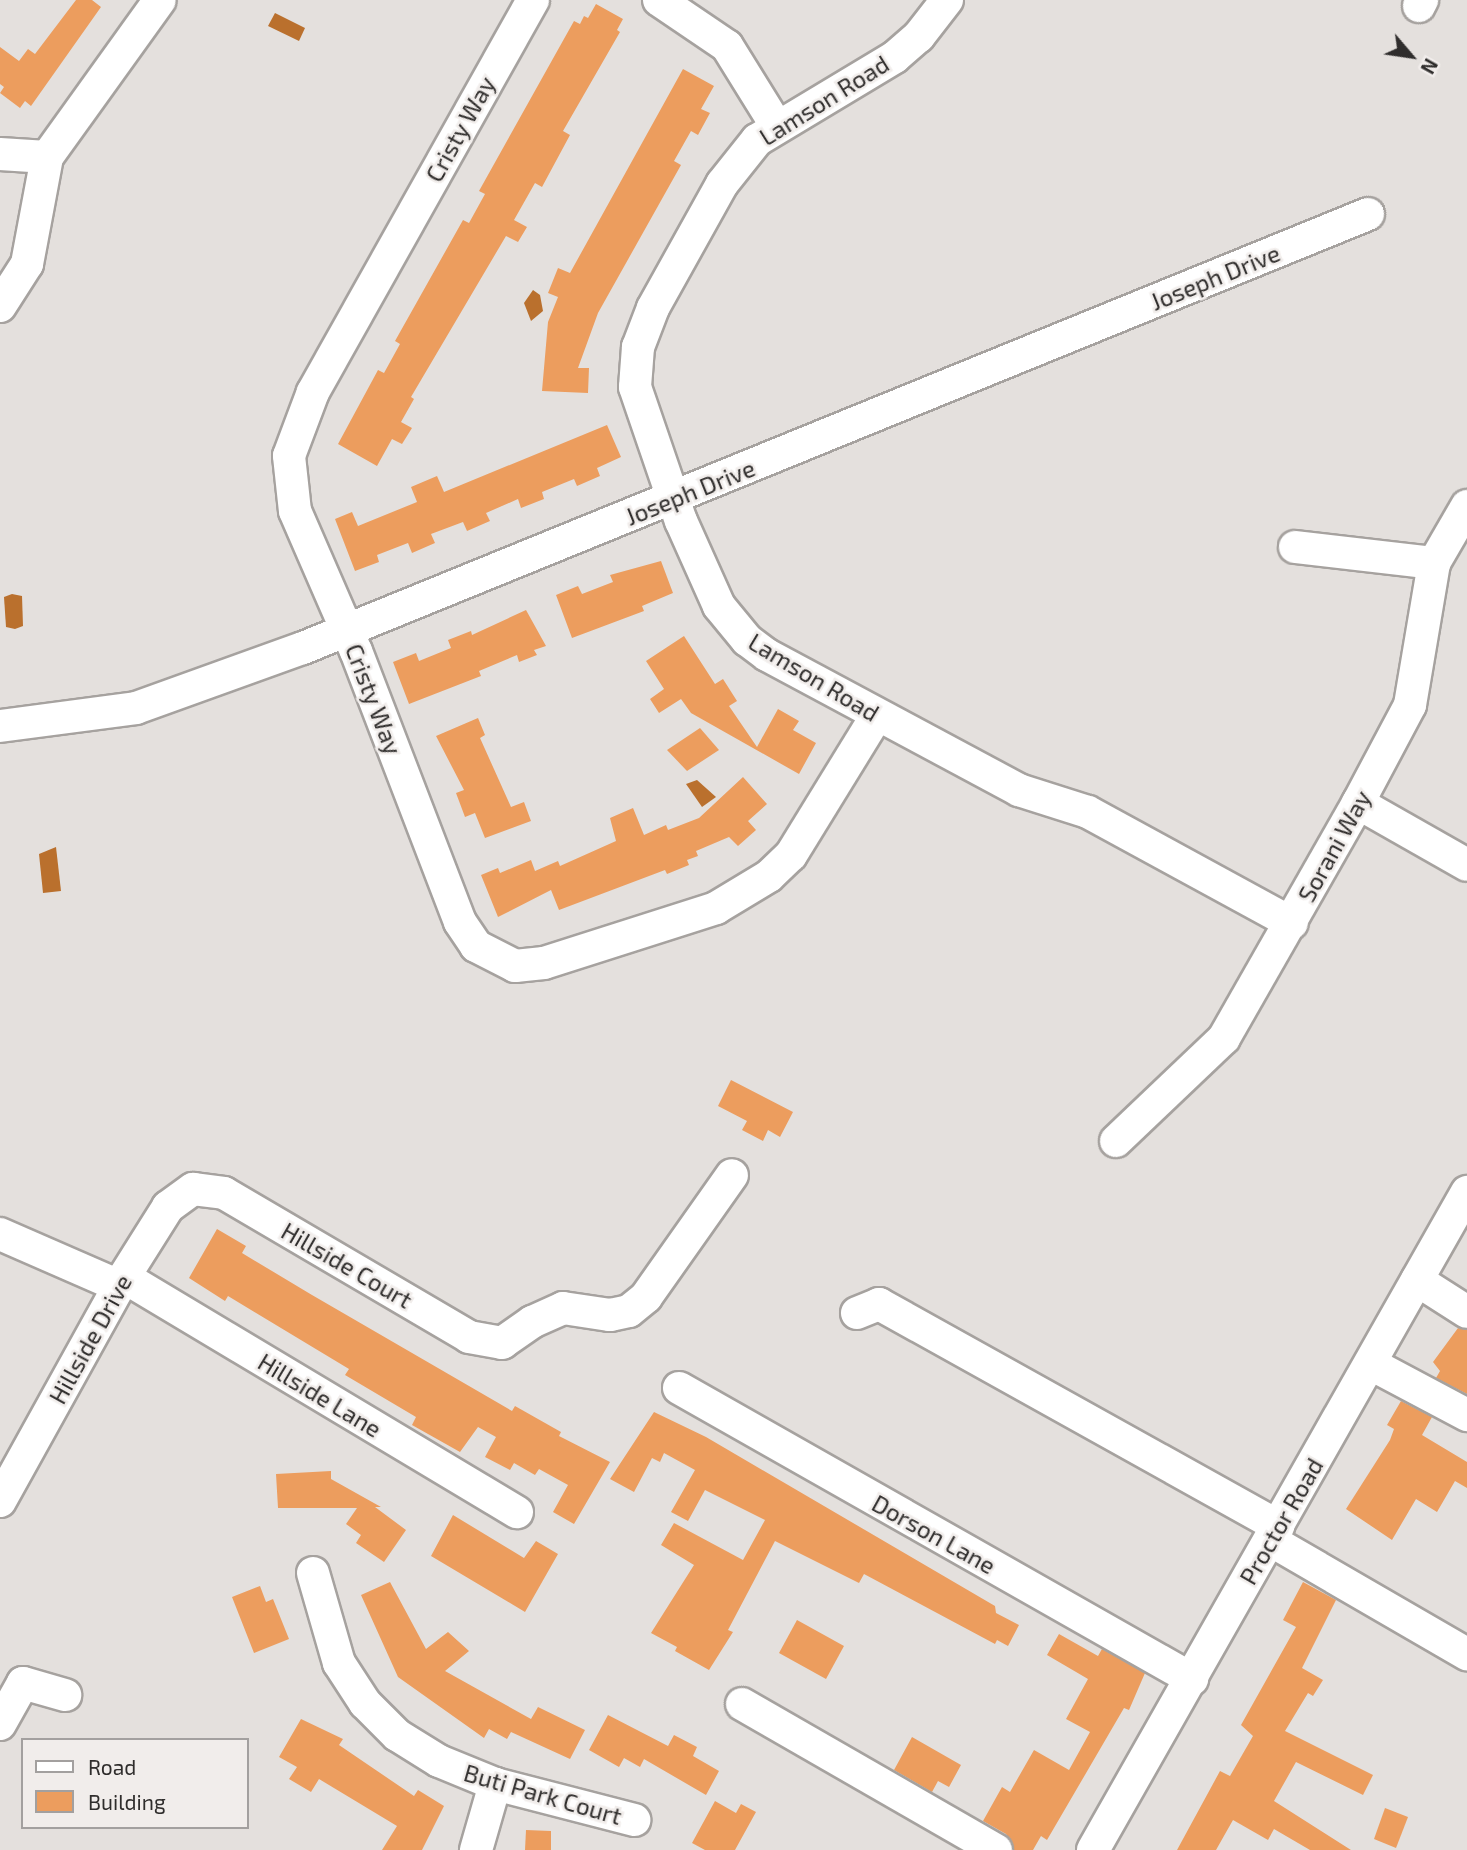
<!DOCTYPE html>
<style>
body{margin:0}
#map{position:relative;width:1467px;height:1850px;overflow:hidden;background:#e4e0dd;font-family:"Exo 2",sans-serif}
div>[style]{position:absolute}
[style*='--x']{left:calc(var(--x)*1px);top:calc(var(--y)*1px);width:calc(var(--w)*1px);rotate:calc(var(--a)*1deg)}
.water>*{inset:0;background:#ba702d}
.building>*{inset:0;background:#ec9d5e}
.roads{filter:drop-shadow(2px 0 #a6a29f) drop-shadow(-2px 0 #a6a29f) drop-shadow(0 2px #a6a29f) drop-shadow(0 -2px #a6a29f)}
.minor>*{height:32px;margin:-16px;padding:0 16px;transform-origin:16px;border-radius:16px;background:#fff}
span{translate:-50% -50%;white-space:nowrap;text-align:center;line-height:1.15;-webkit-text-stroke:5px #f1edeb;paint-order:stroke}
.street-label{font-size:24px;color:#2f2d2c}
.legend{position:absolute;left:21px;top:1738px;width:228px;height:91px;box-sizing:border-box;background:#f1edeb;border:2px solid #a3a09f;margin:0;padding:9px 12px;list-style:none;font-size:21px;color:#2f2d2c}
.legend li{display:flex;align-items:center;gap:14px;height:35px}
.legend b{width:35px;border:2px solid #a3a09f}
.north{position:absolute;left:1376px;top:21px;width:70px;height:70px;-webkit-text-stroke:5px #f1edeb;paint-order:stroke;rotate:119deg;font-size:19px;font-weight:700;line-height:28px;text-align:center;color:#2f2d2c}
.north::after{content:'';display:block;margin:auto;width:24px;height:32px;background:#2f2d2c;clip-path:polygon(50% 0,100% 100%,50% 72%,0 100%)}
</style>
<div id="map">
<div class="water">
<div style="clip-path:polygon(275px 13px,305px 28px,299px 41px,268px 26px)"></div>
<div style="clip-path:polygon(533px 290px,540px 295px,543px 311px,531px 321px,524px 303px)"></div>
<div style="clip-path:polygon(12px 594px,22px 596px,23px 626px,15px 629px,6px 627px,4px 597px)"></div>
<div style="clip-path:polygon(697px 780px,716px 797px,702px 807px,686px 784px)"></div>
<div style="clip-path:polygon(56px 847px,61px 891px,43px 893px,39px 854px)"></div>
</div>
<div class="building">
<div style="clip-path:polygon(76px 0,92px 0,101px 7px,31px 106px,25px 101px,20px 108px,0 93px,4px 87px,0 84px,0 47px,19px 61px,28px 49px,35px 54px)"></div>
<div style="clip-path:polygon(596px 4px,623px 19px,617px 30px,620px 32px,563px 131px,570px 135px,542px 187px,535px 183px,514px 220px,527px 227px,518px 242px,506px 236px,411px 397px,414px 399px,401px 422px,412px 428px,402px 444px,392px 439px,377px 466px,338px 444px,378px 370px,384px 373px,400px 344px,395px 341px,463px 220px,469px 223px,485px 194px,479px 191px,574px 21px,580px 24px,584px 16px,588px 18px)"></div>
<div style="clip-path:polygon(683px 69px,714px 86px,701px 109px,710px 113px,698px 135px,691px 131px,674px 161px,681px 165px,598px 313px,578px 368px,589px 368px,588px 393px,542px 391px,548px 322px,558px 297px,548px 293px,558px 268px,570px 273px)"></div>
<div style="clip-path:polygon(607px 425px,621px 457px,597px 468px,600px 476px,577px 486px,574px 479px,542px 492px,544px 499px,521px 508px,518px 499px,486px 513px,490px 521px,467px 531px,463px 522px,431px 534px,435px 543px,412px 553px,408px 543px,377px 555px,379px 562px,355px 571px,335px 519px,352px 512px,358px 526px,417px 502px,411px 487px,437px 476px,444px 492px)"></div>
<div style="clip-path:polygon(661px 561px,673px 593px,642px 606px,644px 611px,572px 638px,556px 595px,578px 586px,582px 594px,613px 582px,610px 575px)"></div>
<div style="clip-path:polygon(526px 610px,546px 646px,534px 650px,537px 655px,519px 662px,517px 655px,479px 671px,481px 676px,409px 704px,393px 662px,416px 653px,419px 661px,451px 648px,448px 640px,471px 631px,472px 635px)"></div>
<div style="clip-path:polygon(684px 636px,715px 684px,723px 679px,737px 701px,729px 706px,757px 747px,778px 709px,799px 721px,793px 730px,816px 743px,799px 774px,691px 713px,681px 699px,659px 713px,650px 699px,664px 689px,646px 661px)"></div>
<div style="clip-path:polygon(478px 718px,485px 735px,480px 738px,511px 807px,524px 802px,531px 821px,485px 838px,475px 813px,465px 817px,456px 793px,464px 790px,436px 736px)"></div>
<div style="clip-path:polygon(700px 728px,719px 750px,687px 771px,667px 750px)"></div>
<div style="clip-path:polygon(743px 777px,767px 804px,748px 821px,756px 830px,738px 846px,729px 837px,696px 851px,698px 856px,687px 860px,689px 865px,667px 874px,665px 870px,559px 910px,551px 890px,498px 917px,481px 875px,498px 868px,500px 873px,531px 860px,535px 871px,558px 861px,560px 866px,616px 841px,610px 818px,633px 808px,644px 835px,666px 825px,668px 830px,699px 818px)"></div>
<div style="clip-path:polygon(731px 1080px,793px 1112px,780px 1137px,768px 1130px,763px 1141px,742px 1130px,747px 1121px,718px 1106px)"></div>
<div style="clip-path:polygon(217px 1229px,246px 1246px,242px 1253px,312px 1295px,512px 1411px,515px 1406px,561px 1432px,559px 1436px,610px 1462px,574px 1524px,553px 1512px,568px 1485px,539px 1469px,535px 1475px,514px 1463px,510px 1470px,485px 1457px,496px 1437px,478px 1427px,460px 1452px,412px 1425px,416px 1417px,345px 1375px,349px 1369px,228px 1296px,225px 1301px,189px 1278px)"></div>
<div style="clip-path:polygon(1458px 1328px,1467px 1330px,1467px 1394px,1436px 1378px,1440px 1371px,1433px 1362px)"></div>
<div style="clip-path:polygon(1401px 1401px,1432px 1417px,1422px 1435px,1467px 1462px,1467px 1488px,1455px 1481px,1437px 1512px,1416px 1499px,1392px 1540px,1346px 1509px,1390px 1440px,1394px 1429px,1387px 1425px)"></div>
<div style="clip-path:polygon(654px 1412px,706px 1437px,995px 1606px,996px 1613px,1019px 1625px,1008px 1646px,997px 1640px,995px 1644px,864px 1574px,859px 1583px,775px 1541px,728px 1630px,733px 1632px,709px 1670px,675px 1651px,677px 1647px,651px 1633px,694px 1565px,661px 1545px,674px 1523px,743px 1560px,765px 1520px,705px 1490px,688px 1521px,671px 1512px,695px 1470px,664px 1453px,660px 1462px,652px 1458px,634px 1492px,610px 1479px)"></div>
<div style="clip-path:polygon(331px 1471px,331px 1479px,381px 1507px,375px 1507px,406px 1530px,384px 1562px,356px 1543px,361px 1535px,346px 1524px,357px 1508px,278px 1508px,276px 1474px)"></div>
<div style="clip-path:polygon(453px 1515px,524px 1558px,536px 1541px,558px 1554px,525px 1612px,431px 1556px)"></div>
<div style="clip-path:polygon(390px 1582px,426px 1649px,448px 1632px,469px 1651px,445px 1671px,531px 1719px,538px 1707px,585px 1730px,570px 1759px,511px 1732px,507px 1739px,489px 1729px,484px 1738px,398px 1677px,361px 1595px)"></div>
<div style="clip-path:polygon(1303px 1582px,1336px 1600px,1302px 1668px,1323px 1680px,1313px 1696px,1308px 1693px,1285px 1731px,1373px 1775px,1363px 1795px,1296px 1762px,1274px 1801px,1351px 1850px,1310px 1850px,1274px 1829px,1268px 1840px,1233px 1820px,1216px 1850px,1177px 1850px,1220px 1771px,1230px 1776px,1253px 1736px,1241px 1725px,1296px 1627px,1283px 1620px)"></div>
<div style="clip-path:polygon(260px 1586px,266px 1602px,273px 1599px,289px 1639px,254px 1653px,232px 1597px)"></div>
<div style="clip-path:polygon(797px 1620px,844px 1646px,826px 1679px,779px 1653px)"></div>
<div style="clip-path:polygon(1059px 1634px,1098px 1656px,1102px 1649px,1145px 1673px,1129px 1710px,1124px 1708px,1047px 1840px,1041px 1836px,1033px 1850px,1014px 1850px,1006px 1834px,983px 1821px,1002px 1787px,1010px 1792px,1034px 1750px,1069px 1770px,1090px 1732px,1066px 1719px,1088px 1679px,1047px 1655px)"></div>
<div style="clip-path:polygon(608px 1715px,668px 1746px,674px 1735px,697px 1747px,693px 1756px,719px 1771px,706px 1795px,644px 1759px,640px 1767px,624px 1758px,619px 1767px,589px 1750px)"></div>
<div style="clip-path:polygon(301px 1719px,343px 1739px,339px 1745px,414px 1796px,418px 1790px,444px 1806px,422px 1850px,382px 1850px,397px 1826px,319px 1779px,311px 1792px,289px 1779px,297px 1767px,279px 1757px)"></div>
<div style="clip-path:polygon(912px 1737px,961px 1765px,949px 1787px,938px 1781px,932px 1792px,894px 1770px)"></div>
<div style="clip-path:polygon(715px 1801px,736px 1813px,741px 1804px,756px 1812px,735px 1850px,705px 1850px,692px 1843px)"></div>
<div style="clip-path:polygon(1385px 1808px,1408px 1817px,1396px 1848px,1374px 1839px)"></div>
<div style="clip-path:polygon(526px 1830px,551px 1831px,551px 1850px,525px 1850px)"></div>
</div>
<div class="roads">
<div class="minor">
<div style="--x:533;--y:0;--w:450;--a:119.3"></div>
<div style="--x:313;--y:392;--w:68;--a:110.6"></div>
<div style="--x:289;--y:456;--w:55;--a:83.8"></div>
<div style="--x:295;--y:511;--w:153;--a:66.5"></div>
<div style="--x:356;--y:651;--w:290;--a:69"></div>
<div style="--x:460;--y:922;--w:29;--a:56"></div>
<div style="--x:476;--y:946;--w:44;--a:27.1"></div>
<div style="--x:515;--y:966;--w:29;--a:-6"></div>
<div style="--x:544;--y:963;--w:181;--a:-17.7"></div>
<div style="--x:716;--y:908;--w:62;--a:-31.1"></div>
<div style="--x:769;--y:876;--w:30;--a:-44"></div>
<div style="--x:791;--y:855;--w:164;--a:-58.4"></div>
<div style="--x:659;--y:0;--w:82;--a:34.1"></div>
<div style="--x:727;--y:46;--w:93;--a:58.2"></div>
<div style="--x:947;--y:0;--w:46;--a:127.9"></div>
<div style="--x:919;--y:36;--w:32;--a:139"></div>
<div style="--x:895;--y:57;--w:161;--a:149"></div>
<div style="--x:757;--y:140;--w:56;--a:128.5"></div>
<div style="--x:722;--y:184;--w:142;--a:119.1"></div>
<div style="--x:653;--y:308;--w:42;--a:111"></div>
<div style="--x:638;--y:347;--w:40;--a:94.3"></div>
<div style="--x:635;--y:387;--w:142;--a:71.1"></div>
<div style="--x:681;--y:521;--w:93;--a:65.9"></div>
<div style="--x:719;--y:606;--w:44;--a:50.5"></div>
<div style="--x:747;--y:640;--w:25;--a:37"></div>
<div style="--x:767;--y:655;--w:286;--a:28.2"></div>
<div style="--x:1019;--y:790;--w:72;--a:17.7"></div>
<div style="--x:1088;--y:812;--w:232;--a:28.6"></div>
<div style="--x:1419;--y:6;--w:7;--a:-63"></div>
<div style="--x:0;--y:154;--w:47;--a:3.7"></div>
<div style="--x:0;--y:306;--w:50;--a:-57.3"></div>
<div style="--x:27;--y:264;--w:109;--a:-79.4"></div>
<div style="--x:47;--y:157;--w:193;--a:-54.3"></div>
<div style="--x:1295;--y:547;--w:140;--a:6.6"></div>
<div style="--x:0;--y:726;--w:137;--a:-7.5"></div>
<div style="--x:136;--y:708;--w:177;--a:-19.8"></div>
<div style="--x:303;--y:648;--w:1150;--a:-22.17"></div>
<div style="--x:1358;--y:803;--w:125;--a:29.6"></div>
<div style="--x:1116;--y:1141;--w:149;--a:-43.6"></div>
<div style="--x:1224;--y:1038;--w:271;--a:-60.3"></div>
<div style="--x:1358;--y:803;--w:111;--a:-62"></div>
<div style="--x:1410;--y:705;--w:144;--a:-80.4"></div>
<div style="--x:1434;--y:563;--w:66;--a:-59.9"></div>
<div style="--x:0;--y:1234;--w:130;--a:23.6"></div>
<div style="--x:124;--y:1277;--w:458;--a:30.9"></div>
<div style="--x:1417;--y:1280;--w:59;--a:32.6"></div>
<div style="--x:857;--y:1313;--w:24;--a:-22"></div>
<div style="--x:879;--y:1304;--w:457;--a:29.1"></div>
<div style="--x:1371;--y:1364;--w:109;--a:28"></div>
<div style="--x:679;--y:1388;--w:590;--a:29.56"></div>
<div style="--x:0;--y:1501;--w:256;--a:-61"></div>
<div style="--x:124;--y:1277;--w:83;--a:-57.8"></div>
<div style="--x:168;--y:1207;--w:31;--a:-36"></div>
<div style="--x:193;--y:1189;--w:31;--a:7"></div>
<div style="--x:224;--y:1193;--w:284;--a:30.4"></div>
<div style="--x:469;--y:1337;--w:34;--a:10"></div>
<div style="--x:502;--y:1343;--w:37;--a:-35"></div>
<div style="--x:532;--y:1322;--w:34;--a:-24"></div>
<div style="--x:563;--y:1308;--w:48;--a:8.5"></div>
<div style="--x:610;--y:1315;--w:19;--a:-12"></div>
<div style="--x:629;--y:1311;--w:22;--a:-39"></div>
<div style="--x:646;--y:1297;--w:149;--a:-54.8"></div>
<div style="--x:1270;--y:1540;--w:228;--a:30.1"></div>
<div style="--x:313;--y:1573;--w:94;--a:73.9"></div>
<div style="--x:339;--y:1663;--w:48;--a:57"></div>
<div style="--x:365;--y:1703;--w:45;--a:45"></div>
<div style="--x:397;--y:1735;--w:49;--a:31.8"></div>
<div style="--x:439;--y:1761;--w:61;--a:22.3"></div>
<div style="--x:495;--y:1784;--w:144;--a:14.5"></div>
<div style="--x:742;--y:1704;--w:293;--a:29.9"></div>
<div style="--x:0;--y:1724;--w:47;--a:-60.7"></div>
<div style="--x:23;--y:1683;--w:44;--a:15.9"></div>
<div style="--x:476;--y:1850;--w:69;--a:-73.9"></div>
<div style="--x:1093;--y:1850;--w:757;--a:-60.39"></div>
</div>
</div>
<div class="street-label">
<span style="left:824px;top:100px;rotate:-32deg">Lamson Road</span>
<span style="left:460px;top:129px;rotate:-61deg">Cristy Way</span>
<span style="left:1215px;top:277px;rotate:-22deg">Joseph Drive</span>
<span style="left:690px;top:492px;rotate:-22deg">Joseph Drive</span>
<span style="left:814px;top:677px;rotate:31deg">Lamson Road</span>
<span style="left:374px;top:699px;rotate:69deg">Cristy Way</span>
<span style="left:1334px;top:846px;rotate:-61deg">Sorani Way</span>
<span style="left:347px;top:1265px;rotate:30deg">Hillside Court</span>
<span style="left:90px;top:1339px;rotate:-61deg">Hillside Drive</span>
<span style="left:320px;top:1395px;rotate:31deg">Hillside Lane</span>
<span style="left:1281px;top:1521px;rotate:-60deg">Proctor Road</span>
<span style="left:934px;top:1534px;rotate:29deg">Dorson Lane</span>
<span style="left:543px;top:1794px;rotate:16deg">Buti Park Court</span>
</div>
<ul class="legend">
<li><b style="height:9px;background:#fff"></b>Road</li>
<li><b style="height:19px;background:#ec9d5e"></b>Building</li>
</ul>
<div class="north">N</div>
</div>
